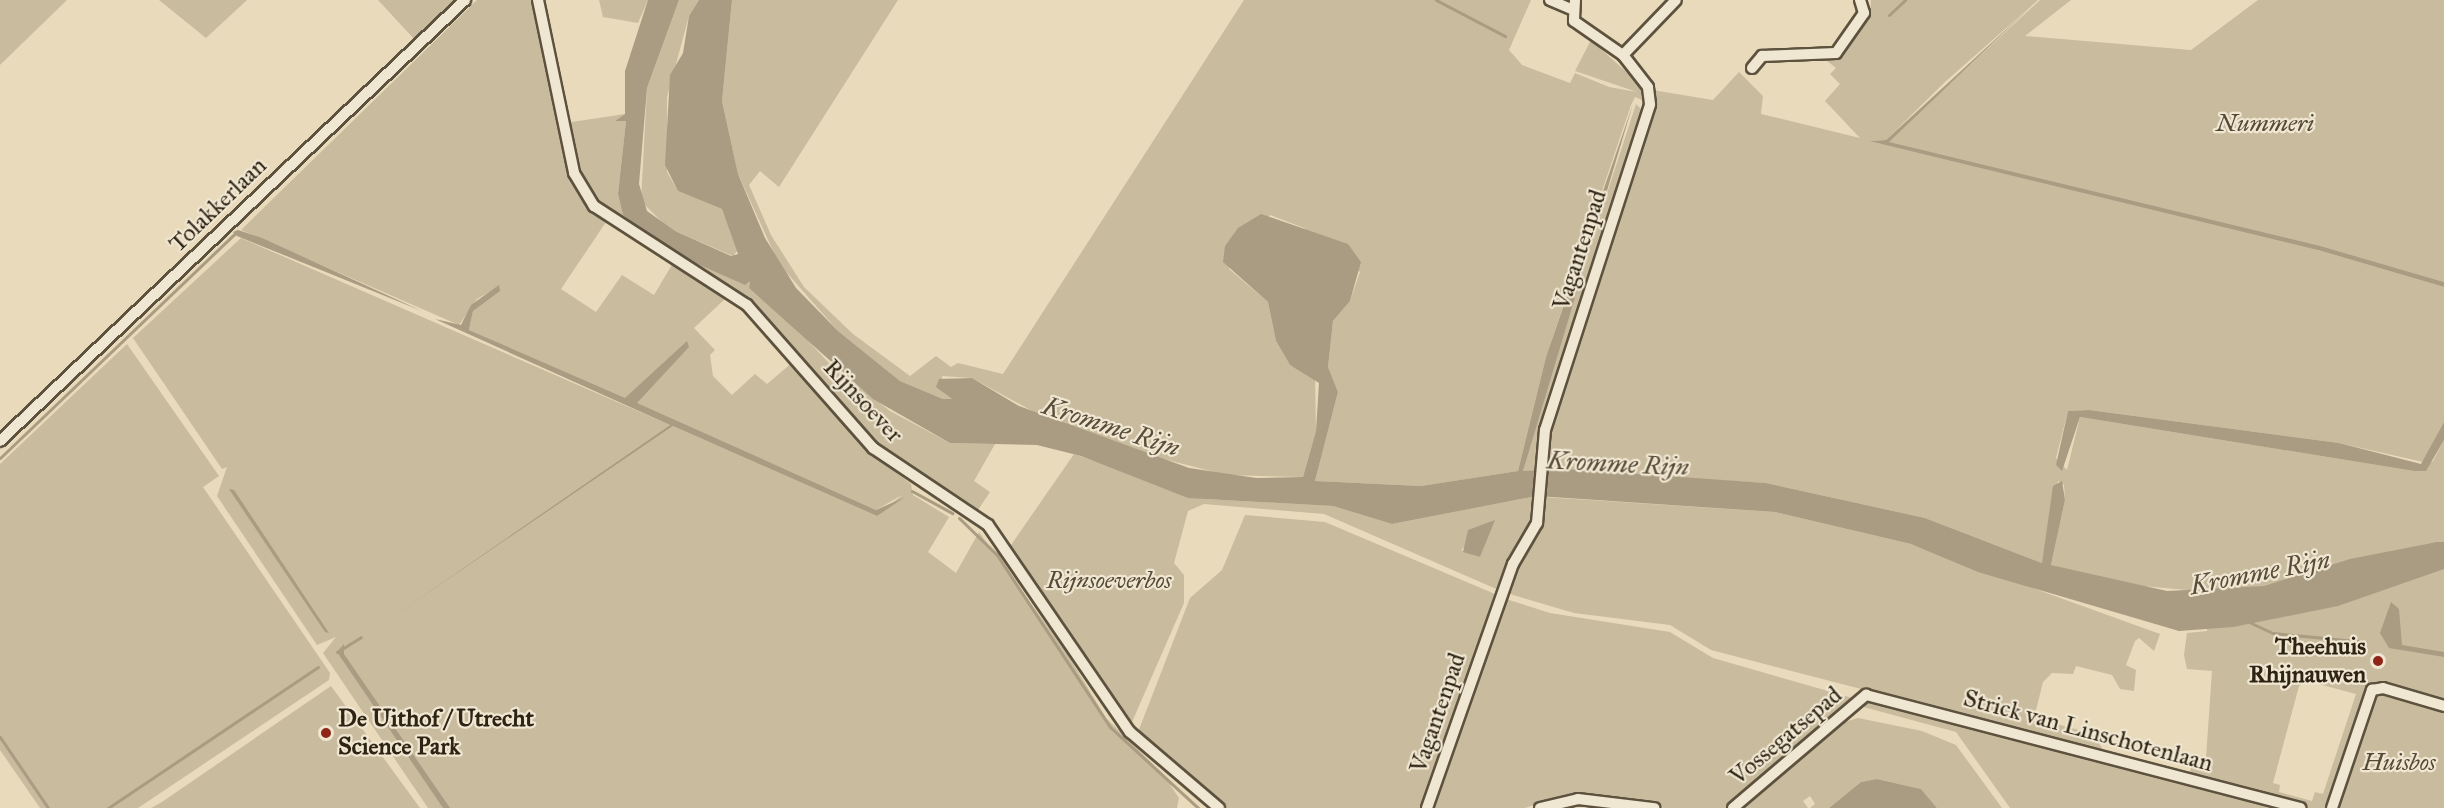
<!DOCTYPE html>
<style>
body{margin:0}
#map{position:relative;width:2444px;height:808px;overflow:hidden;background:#e8daba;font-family:"IM FELL Great Primer",serif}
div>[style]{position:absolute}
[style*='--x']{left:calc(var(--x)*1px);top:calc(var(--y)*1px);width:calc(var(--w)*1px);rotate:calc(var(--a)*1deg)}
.green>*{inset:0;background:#c9bb9e}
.water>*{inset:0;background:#a99c82}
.stream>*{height:3px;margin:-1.5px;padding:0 1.5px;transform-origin:1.5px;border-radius:1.5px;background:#a99c82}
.roads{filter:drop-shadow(2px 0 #5d523e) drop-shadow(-2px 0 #5d523e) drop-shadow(0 2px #5d523e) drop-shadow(0 -2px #5d523e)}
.minor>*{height:10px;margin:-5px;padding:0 5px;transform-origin:5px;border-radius:5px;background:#f0e7d2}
.dots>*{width:16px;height:16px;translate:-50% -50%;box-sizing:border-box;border:3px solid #f0e7d2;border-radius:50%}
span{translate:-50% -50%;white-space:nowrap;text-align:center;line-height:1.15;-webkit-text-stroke:4.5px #f0e7d2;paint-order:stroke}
.park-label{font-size:24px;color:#564a36;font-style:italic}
.street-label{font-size:24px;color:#2f2414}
.poi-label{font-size:24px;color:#2f2414;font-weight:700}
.right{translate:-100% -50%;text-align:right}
.left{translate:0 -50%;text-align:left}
.water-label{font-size:26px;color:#5a4e3a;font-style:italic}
</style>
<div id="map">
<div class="green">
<div style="clip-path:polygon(0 0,67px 0,0 65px)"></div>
<div style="clip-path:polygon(159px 0,247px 0,206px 38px)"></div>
<div style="clip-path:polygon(378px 0,456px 0,415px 40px)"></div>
<div style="clip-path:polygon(477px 0,533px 0,570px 174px,606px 222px,561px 289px,596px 312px,622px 275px,654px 295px,673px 263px,727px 297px,694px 328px,715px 350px,710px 355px,713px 376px,732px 395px,755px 374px,767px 384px,793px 362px,860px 444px,911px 484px,913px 495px,949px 517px,928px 552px,956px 573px,979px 532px,1066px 652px,1106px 718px,1162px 773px,1179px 798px,1177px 808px,428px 808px,323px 653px,336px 637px,317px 645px,217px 496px,227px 467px,222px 469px,133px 338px,241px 238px,670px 425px,362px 638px,673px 426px,877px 516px,902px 495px,876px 510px,469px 330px,473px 311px,500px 286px,477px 299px,459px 325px,241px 230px)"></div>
<div style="clip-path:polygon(599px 0,648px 0,638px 23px,603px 17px)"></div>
<div style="clip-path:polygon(679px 0,699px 0,689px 16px,667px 97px,667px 172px,678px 191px,722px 209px,738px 250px,733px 256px,668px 228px,641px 201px,647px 88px)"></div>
<div style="clip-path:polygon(732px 0,898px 0,779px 187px,760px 171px,749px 185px,771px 235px,804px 287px,853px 334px,910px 376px,936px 356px,951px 367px,958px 363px,1003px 374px,1244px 0,1531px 0,1509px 50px,1522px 65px,1570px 83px,1575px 73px,1609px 87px,1637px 92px,1575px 71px,1591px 40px,1643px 87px,1647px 102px,1635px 97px,1631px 105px,1546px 357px,1518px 471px,1421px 486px,1315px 481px,1338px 392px,1328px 367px,1333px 321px,1350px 301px,1360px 272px,1304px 228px,1270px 215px,1229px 269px,1268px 302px,1276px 341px,1290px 365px,1315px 376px,1316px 431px,1303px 477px,1226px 475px,1160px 458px,1036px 413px,972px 378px,942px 376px,944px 393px,952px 399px,943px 399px,900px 381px,838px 331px,779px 264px,738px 174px,722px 101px)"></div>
<div style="clip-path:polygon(evenodd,1871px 0,2038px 0,1945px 82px,1886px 140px,1869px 141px,2091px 194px,1887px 142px,2040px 0,2071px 0,2025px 36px,2191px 50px,2258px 0,2444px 0,2444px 282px,2324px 247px,2318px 250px,2444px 287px,2444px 422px,2423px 462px,2339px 443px,2089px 410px,2068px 411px,2056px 458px,2067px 470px,2080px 417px,2414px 471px,2433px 461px,2444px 440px,2444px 808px,2308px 808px,2190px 774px,2192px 756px,2206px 758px,2212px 671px,2187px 669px,2184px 655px,2187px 633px,2207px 631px,2208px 592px,2121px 584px,2051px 565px,2065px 500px,2064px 485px,2058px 481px,2042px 563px,1925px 518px,1766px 483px,1545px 470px,1546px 443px,1652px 90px,1713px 100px,1739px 72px,1763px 96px,1761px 114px,1860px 138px,1825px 101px,1840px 84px,1830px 74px,1836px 68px,1827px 61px,1870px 18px,1871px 0,2307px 681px,2356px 694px,2323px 794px,2315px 792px,2312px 801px,2279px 792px,2280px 785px,2273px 783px,2299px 686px,2307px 681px)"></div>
<div style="clip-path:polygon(1636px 104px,1642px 110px,1542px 425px,1537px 471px,1523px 471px,1553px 360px)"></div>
<div style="clip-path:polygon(625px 114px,615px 121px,626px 121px,618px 194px,623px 215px,690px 258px,750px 281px,749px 288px,782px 313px,828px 362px,890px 411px,950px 443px,995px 444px,974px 481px,990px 492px,978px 510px,884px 453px,754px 308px,604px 211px,582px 183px,565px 123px)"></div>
<div style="clip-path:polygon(127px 344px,219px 476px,203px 487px,330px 673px,329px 680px,138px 808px,40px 808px,0 750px,0 464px)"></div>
<div style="clip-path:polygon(evenodd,1074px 454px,1205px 499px,1333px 506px,1392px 524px,1537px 496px,1534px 522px,1501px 591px,1324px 514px,1204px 504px,1188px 511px,1174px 563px,1184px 575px,1184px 603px,1132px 722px,1126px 721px,1011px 545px,1074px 454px,1494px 520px,1480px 557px,1461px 550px,1494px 520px)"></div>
<div style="clip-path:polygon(1543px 497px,1775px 512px,1911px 544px,2160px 634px,2154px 651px,2139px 638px,2135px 641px,2126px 665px,2136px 670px,2134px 691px,2120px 689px,2112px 675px,2076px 666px,2073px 674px,2052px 673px,2043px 682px,2034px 718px,2094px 734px,2104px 752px,1711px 650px,1670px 625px,1574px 613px,1513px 595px,1506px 592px)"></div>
<div style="clip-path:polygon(1245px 515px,1325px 522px,1495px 594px,1424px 808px,1227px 808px,1138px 732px,1190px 598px,1222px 570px)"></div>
<div style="clip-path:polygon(1506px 599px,1550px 613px,1670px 632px,1713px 658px,1856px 699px,1731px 808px,1665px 808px,1560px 796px,1525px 808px,1432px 808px)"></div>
<div style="clip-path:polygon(331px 686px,420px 808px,151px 808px,162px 802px)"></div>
<div style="clip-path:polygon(1868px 699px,2124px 766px,2279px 808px,2010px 808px,1956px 732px,1860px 706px)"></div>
<div style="clip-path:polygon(1858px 718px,1922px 731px,1956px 745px,2002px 808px,1937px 808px,1921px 789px,1877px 779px,1861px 782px,1829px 808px,1810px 808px,1815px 804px,1810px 796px,1803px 801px,1808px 808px,1737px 808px,1841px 723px)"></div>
</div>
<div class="water">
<div style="clip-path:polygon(648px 0,679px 0,647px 88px,639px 184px,647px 211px,675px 231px,731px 256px,738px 254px,722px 209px,678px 191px,665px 165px,670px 75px,683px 53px,689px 16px,699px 0,732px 0,722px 101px,738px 174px,765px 238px,796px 288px,838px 331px,900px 381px,943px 399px,952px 399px,936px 387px,939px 379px,972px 378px,1019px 406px,1189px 468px,1256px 478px,1303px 477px,1316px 431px,1319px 383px,1290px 365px,1276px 341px,1268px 302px,1223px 262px,1225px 246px,1238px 228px,1261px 214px,1348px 244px,1361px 262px,1350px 301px,1333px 321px,1328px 367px,1338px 392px,1315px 481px,1421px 486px,1518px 471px,1546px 357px,1633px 104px,1523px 471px,1566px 469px,1766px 483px,1925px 518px,2042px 563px,2053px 486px,2062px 481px,2065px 500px,2051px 565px,2167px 591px,2264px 586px,2350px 559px,2437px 542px,2444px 542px,2444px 569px,2338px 606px,2233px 627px,2179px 631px,1978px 572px,1911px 544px,1775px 512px,1537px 496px,1392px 524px,1333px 506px,1188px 498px,1081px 456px,1037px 445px,950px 443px,873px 399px,749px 288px,750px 281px,745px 285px,675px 254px,623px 215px,618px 194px,626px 121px,615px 121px,625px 114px,625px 71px)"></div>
<div style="clip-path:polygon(2038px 0,1889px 142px,2324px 247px,2444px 282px,2444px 287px,2318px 250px,1869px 141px,1886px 140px)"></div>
<div style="clip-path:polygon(238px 230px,262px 238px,422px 311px,237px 236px,233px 232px)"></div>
<div style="clip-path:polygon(499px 285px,500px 291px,473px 311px,469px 330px,625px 398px,687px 341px,689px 347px,637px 403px,876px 510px,905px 497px,877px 516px,673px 426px,362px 638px,670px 425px,435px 319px,461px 325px,471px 305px)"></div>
<div style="clip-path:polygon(2089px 410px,2339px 443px,2421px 464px,2444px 422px,2444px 440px,2426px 471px,2414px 471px,2080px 417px,2062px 471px,2056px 465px,2068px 411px)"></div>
<div style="clip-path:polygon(229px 489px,234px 490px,329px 633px,325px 632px)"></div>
<div style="clip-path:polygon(1495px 520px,1480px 557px,1463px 552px,1468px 530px)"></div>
<div style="clip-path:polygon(2391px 602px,2399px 609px,2402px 645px,2444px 652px,2444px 657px,2389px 648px,2380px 633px)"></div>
<div style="clip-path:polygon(344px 644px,344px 654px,450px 808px,443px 808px,337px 652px)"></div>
<div style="clip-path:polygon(1877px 779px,1921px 789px,1937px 808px,1829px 808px,1861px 782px)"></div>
</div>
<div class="stream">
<div style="--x:1436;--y:0;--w:78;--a:27.6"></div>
<div style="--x:1889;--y:15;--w:22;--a:-43"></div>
<div style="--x:0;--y:458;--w:324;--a:-43.7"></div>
<div style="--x:912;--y:491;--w:46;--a:28.8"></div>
<div style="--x:959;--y:518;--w:53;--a:44.2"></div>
<div style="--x:997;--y:555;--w:206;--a:56.7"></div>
<div style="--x:1110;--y:727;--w:120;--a:42.6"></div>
<div style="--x:2249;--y:622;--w:26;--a:25"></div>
<div style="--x:2273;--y:633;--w:93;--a:5.5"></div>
<div style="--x:337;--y:652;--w:28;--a:-32"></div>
<div style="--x:0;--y:737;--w:86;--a:55.9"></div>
<div style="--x:108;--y:808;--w:253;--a:-33.9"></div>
</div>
<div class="roads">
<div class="minor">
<div style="--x:538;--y:0;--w:177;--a:78.2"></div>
<div style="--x:574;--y:173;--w:39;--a:59"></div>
<div style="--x:594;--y:206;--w:182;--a:32.9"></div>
<div style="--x:747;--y:305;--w:191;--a:48.6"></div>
<div style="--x:873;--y:448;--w:138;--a:33.8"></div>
<div style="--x:988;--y:525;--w:251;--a:55.6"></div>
<div style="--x:1130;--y:732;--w:117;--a:40.5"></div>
<div style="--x:1550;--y:0;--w:23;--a:23"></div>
<div style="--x:1575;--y:0;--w:21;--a:93"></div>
<div style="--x:1574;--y:21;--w:60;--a:34.8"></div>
<div style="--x:1623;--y:55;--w:76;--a:-46.1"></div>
<div style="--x:1752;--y:68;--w:16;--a:-50"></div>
<div style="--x:1762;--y:56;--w:74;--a:-2.3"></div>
<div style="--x:1836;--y:53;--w:49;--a:-55"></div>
<div style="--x:1864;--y:13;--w:14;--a:-107"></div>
<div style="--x:0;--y:441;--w:641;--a:-43.48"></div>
<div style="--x:1427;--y:808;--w:259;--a:-70.6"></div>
<div style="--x:1513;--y:564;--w:48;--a:-59.7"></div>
<div style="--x:1537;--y:523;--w:93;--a:-85.1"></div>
<div style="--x:1545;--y:430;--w:342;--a:-72.1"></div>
<div style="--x:1650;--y:104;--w:17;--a:-97"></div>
<div style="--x:1648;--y:87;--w:41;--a:-128"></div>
<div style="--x:1540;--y:808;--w:39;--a:-13"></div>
<div style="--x:1578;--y:799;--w:77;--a:6.8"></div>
<div style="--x:1733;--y:808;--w:175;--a:-40.4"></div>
<div style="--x:1866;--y:695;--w:449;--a:14.6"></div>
<div style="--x:2332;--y:808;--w:125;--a:-71.3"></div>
<div style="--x:2372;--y:690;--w:11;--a:-10"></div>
<div style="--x:2383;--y:688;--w:64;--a:16.4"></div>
</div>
</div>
<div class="dots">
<div style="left:2378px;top:661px;background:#8f2418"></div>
<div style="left:326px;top:733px;background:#8f2418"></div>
</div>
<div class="park-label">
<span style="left:2265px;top:124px">Nummeri</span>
<span style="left:1109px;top:581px">Rijnsoeverbos</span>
<span style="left:2399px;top:763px">Huisbos</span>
</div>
<div class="street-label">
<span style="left:218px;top:205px;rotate:-44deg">Tolakkerlaan</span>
<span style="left:1580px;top:250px;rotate:-72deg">Vagantenpad</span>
<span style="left:863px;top:401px;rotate:47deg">Rijnsoever</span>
<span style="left:1438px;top:713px;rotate:-71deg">Vagantenpad</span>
<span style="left:2088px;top:731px;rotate:15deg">Strick van Linschotenlaan</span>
<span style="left:1786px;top:736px;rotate:-40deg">Vossegatsepad</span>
</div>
<div class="poi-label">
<span class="right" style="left:2366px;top:661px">Theehuis<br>Rhijnauwen</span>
<span class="left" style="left:338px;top:733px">De Uithof / Utrecht<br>Science Park</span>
</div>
<div class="water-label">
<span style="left:1111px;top:427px;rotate:18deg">Kromme Rijn</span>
<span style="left:1618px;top:464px;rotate:3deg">Kromme Rijn</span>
<span style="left:2260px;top:573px;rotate:-11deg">Kromme Rijn</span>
</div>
</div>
